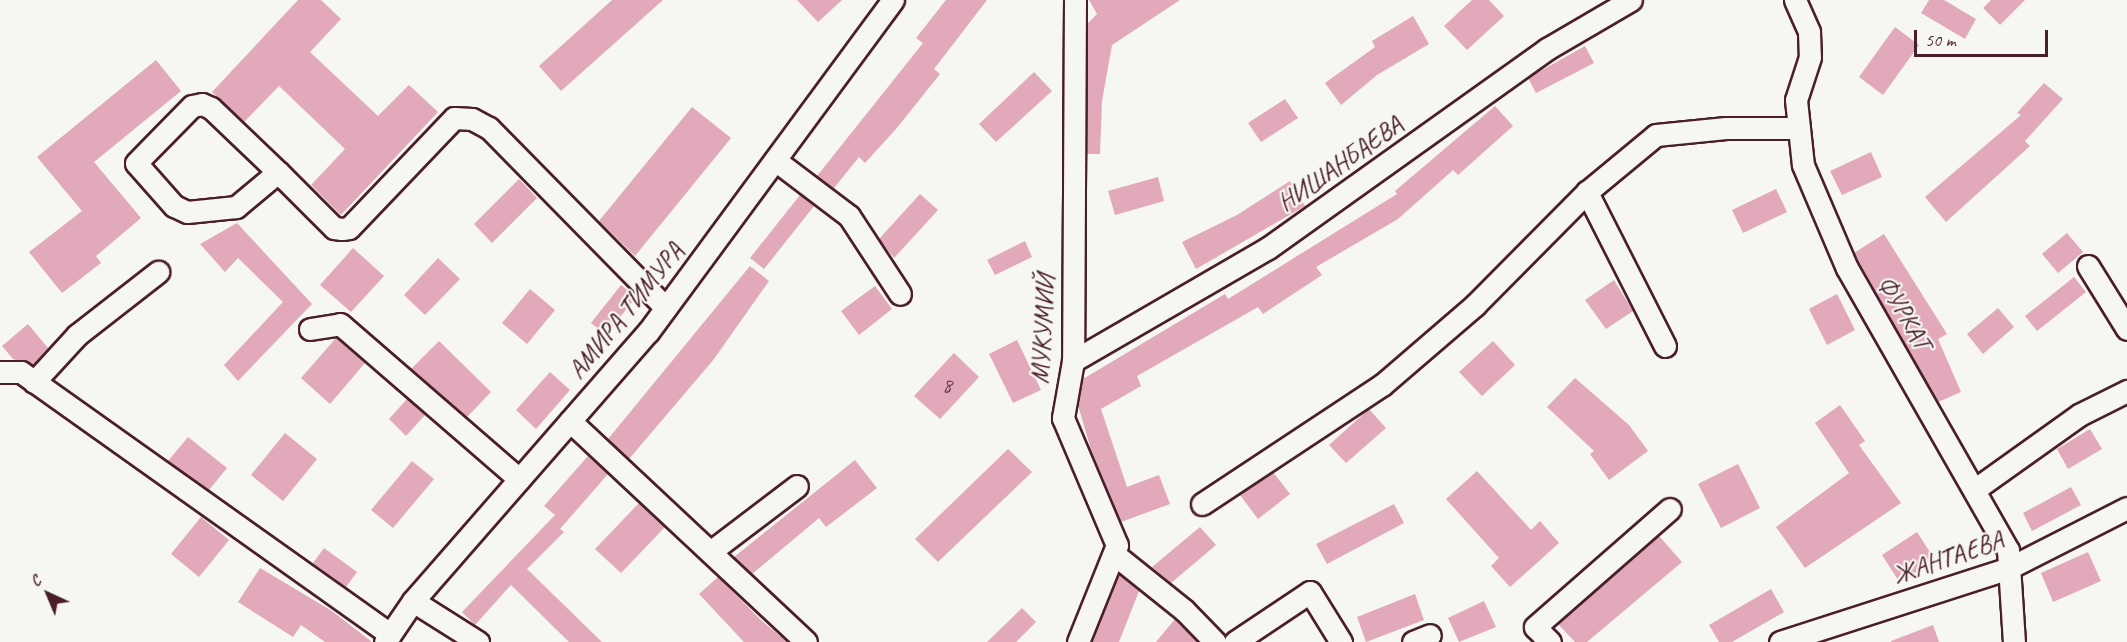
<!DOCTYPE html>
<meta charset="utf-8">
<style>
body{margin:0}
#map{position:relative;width:2127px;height:642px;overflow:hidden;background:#f6f6f2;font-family:Caveat,sans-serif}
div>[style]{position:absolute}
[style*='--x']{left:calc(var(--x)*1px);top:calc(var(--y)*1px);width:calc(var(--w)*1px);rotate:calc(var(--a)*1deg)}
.building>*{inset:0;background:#e2a9ba}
.roads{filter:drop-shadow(2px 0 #4a1f2b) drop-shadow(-2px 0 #4a1f2b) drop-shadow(0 2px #4a1f2b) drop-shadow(0 -2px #4a1f2b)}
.minor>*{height:21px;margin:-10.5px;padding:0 10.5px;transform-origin:10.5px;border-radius:10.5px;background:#f6f6f2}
span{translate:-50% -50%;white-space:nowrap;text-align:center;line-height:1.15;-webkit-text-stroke:4.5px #f6f6f2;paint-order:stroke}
.number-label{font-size:22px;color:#70424f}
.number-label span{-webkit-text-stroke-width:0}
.street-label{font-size:26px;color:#4a1f2b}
.north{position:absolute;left:18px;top:564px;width:60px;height:60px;-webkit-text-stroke:4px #f6f6f2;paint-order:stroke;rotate:316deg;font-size:16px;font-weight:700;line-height:24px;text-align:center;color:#4a1f2b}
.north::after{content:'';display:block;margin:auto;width:21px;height:27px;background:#4a1f2b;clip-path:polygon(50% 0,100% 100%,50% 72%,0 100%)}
.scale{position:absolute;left:1914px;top:30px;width:134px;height:27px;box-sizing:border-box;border:3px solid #4a1f2b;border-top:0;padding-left:8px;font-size:18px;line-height:21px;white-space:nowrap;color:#4a1f2b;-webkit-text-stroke:4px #f6f6f2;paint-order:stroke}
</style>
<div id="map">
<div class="building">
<div style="clip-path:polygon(298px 0,321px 0,341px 19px,310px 52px,378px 116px,409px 85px,438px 112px,341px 215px,311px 185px,345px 149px,279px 86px,244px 122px,212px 92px)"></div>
<div style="clip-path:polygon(612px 0,663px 0,561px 91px,539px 66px)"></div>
<div style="clip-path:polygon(797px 0,842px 0,818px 22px)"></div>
<div style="clip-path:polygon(946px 0,987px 0,934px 69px,940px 74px,896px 129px,865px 163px,859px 157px,834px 188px,817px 176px,923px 43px,916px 38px)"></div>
<div style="clip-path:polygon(1089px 0,1180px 0,1112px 45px,1102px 101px,1100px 154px,1087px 154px,1088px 23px,1097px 14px)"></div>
<div style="clip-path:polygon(1472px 0,1489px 0,1504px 16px,1467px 50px,1444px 26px)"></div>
<div style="clip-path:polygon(1929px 0,1944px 0,1976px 19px,1965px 39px,1921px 13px)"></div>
<div style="clip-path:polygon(1991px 0,2025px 0,2000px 25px,1983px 8px)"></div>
<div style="clip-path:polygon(1413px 16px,1429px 44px,1377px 75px,1341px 105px,1325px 83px,1375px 47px,1372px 41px)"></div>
<div style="clip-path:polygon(1895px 27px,1919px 45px,1883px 95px,1859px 77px)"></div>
<div style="clip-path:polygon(1585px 46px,1594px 63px,1536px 93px,1528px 78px)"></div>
<div style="clip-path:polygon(156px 60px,181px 91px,94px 162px,141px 218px,96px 256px,101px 263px,62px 293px,29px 252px,82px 211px,37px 157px)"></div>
<div style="clip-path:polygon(1034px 72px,1052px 91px,996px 142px,979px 124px)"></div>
<div style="clip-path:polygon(2044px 83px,2063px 99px,2025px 141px,2030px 146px,1946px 222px,1925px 197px,2021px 115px,2017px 113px)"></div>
<div style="clip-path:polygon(1285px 99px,1298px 118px,1261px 142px,1248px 123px)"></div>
<div style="clip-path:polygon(1495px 106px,1513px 126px,1458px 175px,1453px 170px,1398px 219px,1316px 267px,1322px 275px,1263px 314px,1258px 307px,1137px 376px,1141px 386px,1101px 409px,1127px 487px,1159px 475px,1170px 504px,1121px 522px,1091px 450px,1078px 405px,1083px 379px,1225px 294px,1228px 299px,1397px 194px,1395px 191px)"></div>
<div style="clip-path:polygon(692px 107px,731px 138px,635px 256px,599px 221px)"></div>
<div style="clip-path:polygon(1871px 152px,1882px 177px,1842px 195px,1830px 171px)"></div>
<div style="clip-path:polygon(1158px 177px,1164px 201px,1115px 215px,1108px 191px)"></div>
<div style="clip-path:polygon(519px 179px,537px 198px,492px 243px,474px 224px)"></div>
<div style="clip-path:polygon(1290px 181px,1305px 206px,1196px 269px,1182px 242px,1237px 215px)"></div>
<div style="clip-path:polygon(1776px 189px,1787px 212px,1743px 233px,1732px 210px)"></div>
<div style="clip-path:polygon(920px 194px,938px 210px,894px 258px,879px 239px)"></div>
<div style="clip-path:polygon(800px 195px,814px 206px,764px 269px,750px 258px)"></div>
<div style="clip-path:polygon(237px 223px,312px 304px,238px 381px,224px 365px,283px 302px,238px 258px,225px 272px,200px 244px)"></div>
<div style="clip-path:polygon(2067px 233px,2083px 252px,2058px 273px,2042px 254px)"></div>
<div style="clip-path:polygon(1884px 234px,1947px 334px,1938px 339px,1961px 392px,1938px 402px,1854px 253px)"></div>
<div style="clip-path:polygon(1025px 241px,1032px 257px,995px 275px,987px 260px)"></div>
<div style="clip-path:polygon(353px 248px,384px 276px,351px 312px,320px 285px)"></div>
<div style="clip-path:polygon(438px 258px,460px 279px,425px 315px,404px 295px)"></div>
<div style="clip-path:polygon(750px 266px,769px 281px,714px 359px,629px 459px,608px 439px)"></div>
<div style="clip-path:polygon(2074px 277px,2086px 292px,2037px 331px,2025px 316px)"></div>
<div style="clip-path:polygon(1614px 280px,1633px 311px,1606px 329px,1585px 300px)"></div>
<div style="clip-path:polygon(621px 285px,636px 297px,606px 335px,591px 323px)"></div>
<div style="clip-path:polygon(875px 286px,892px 309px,859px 335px,841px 311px)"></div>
<div style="clip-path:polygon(530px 289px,555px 310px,527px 344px,502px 323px)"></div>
<div style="clip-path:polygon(1837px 294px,1855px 330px,1827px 345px,1809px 309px)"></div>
<div style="clip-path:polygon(1998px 308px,2014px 327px,1983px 354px,1967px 334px)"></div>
<div style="clip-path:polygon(28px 324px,48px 348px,33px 365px,13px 359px,2px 346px)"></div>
<div style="clip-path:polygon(336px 338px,365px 363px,330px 404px,301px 378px)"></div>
<div style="clip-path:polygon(1017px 340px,1041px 390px,1013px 403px,989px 354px)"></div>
<div style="clip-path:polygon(439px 341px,491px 392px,467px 417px,411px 369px)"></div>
<div style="clip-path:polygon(1493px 341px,1515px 365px,1482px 396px,1459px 372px)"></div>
<div style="clip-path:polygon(954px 353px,979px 377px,940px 419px,914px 396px)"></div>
<div style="clip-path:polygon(550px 372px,570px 390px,536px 429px,516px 410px)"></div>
<div style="clip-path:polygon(1575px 378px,1629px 425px,1648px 451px,1609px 480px,1590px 454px,1594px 451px,1547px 407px)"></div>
<div style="clip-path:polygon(407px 399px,425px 415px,406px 436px,389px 419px)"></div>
<div style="clip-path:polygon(1840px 405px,1865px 441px,1859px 445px,1901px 503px,1805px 568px,1776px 527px,1849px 473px,1815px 423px)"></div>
<div style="clip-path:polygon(1369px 409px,1386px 428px,1346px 463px,1329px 445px)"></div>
<div style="clip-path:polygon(2090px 429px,2102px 449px,2068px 469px,2057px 449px)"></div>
<div style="clip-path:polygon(285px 433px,317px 459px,283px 501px,251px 475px)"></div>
<div style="clip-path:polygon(188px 437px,227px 468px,209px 490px,168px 461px)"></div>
<div style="clip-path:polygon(1008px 449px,1032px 472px,938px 562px,915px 539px)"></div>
<div style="clip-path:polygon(588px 456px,608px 474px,560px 529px,564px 532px,527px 569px,602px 642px,569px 642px,511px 585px,475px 625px,462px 612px,555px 515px,544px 506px)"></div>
<div style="clip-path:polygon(855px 460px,877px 488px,826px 527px,819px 518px,752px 574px,734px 557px)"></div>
<div style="clip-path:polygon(412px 461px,434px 479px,393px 528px,371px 510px)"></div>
<div style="clip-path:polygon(1738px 464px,1760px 508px,1721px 528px,1698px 484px)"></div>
<div style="clip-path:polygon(1477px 471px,1531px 530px,1540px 521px,1559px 543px,1510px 587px,1491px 566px,1499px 558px,1446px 499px)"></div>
<div style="clip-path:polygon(1273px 472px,1290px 494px,1258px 519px,1240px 495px)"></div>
<div style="clip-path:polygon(2071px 487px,2081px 505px,2032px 531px,2023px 513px)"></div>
<div style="clip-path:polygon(639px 503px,665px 527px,621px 573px,595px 549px)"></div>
<div style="clip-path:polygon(1394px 504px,1404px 523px,1327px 564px,1316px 544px)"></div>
<div style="clip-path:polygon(201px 517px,229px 540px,199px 577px,171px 554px)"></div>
<div style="clip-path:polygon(1200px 527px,1216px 545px,1171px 583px,1152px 567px)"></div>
<div style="clip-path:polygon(1917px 532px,1935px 560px,1900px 583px,1882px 555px)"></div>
<div style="clip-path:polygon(1659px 536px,1682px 562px,1587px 642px,1575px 642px,1558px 624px)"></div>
<div style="clip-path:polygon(324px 548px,357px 572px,346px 587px,313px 563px)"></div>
<div style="clip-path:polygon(2088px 552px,2101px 581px,2053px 602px,2041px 573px)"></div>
<div style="clip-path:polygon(260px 568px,332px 611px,372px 642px,325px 642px,301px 625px,293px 637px,238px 602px)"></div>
<div style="clip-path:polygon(1119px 574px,1139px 591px,1119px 642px,1092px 642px)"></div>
<div style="clip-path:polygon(718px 577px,762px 621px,787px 642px,744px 642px,699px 594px)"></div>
<div style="clip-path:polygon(1771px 589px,1784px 612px,1732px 642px,1719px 642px,1709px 625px)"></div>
<div style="clip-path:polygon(1415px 594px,1424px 620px,1366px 642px,1357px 617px)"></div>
<div style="clip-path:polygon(1484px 601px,1496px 627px,1459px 642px,1448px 618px)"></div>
<div style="clip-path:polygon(1022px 608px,1036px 622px,1016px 642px,987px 642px)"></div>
<div style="clip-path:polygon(1175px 619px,1197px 642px,1156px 642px)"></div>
<div style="clip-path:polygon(1933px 625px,1939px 642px,1891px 642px,1891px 641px)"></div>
</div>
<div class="roads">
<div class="minor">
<div style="--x:1075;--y:0;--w:361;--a:90.3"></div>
<div style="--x:1073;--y:361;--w:58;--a:100"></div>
<div style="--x:1063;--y:418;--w:138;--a:67"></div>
<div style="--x:1117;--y:545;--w:105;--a:111.9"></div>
<div style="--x:1795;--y:0;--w:35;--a:66"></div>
<div style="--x:1809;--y:32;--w:25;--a:88"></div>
<div style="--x:1810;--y:57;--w:45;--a:108"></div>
<div style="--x:1796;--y:100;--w:65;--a:83.9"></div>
<div style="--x:1803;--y:165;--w:112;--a:66.9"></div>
<div style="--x:1847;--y:268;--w:325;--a:60.3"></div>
<div style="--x:2008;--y:550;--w:92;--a:86.3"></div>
<div style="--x:775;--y:160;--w:93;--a:37.1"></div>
<div style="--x:849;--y:216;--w:93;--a:56.8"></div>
<div style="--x:278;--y:172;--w:55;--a:140.2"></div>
<div style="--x:236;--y:207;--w:49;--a:174.2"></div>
<div style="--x:187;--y:212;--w:14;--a:-155"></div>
<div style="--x:174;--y:206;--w:57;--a:-131.5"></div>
<div style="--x:136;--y:163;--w:80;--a:-45.5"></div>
<div style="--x:192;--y:106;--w:10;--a:-11"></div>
<div style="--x:202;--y:104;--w:10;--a:24"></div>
<div style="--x:211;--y:108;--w:93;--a:43.7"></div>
<div style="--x:278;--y:172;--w:79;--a:45"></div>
<div style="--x:334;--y:228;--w:8;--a:7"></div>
<div style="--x:342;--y:229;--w:7;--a:-8"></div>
<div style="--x:349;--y:228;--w:152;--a:-46.3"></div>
<div style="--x:454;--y:118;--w:18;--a:3"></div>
<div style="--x:472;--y:119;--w:19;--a:28"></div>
<div style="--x:489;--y:128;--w:252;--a:45.5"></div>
<div style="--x:2088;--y:266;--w:74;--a:58.2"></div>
<div style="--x:310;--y:329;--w:30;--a:-9"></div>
<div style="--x:340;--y:324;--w:237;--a:40.9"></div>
<div style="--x:1665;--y:346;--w:173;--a:-116.9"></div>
<div style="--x:1587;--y:192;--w:89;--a:-39.6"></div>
<div style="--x:1656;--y:135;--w:70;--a:-5.7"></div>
<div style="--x:1726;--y:128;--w:73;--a:0"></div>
<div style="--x:1073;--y:361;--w:225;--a:-30.1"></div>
<div style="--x:1268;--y:248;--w:343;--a:-35.5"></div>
<div style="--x:1547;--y:49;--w:97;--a:-30.3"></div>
<div style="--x:0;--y:372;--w:21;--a:0"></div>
<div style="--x:21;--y:372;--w:453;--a:35.4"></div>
<div style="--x:34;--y:382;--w:64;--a:-47.5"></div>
<div style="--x:77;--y:335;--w:103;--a:-37.9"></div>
<div style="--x:570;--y:421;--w:323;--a:43.1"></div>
<div style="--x:1974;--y:490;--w:129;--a:-35.5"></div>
<div style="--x:2079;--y:415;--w:54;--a:-26.6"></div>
<div style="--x:1202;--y:504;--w:216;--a:-33.5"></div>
<div style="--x:1382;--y:385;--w:123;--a:-40.7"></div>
<div style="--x:1475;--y:305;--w:159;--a:-45.3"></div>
<div style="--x:710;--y:552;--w:109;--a:-37.2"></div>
<div style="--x:1114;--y:554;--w:90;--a:38.7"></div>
<div style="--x:1184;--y:610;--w:45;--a:45.9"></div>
<div style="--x:413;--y:601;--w:77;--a:32.2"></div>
<div style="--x:385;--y:642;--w:50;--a:-55.7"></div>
<div style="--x:413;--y:601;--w:357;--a:-48.9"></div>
<div style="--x:648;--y:332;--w:413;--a:-53.6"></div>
<div style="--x:1235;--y:642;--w:90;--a:-33.7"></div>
<div style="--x:1310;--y:592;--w:59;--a:58.2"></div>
<div style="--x:1413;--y:642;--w:18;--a:-22"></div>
<div style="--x:1550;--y:642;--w:21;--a:-135"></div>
<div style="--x:1535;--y:627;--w:179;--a:-41.2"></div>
<div style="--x:1780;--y:642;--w:241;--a:-17.9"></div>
<div style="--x:2009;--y:568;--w:132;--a:-27"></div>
</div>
</div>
<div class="number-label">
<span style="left:947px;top:386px">8</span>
</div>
<div class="street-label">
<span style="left:1340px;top:164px;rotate:-35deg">НИШАНБАЕВА</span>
<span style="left:626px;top:311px;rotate:-51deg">АМИРА ТИМУРА</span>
<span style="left:1904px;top:313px;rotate:60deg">ФУРКАТ</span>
<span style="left:1043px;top:329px;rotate:-87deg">МУКУМИЙ</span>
<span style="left:1948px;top:558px;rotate:-19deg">ЖАНТАЕВА</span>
</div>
<div class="north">С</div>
<div class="scale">50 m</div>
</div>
